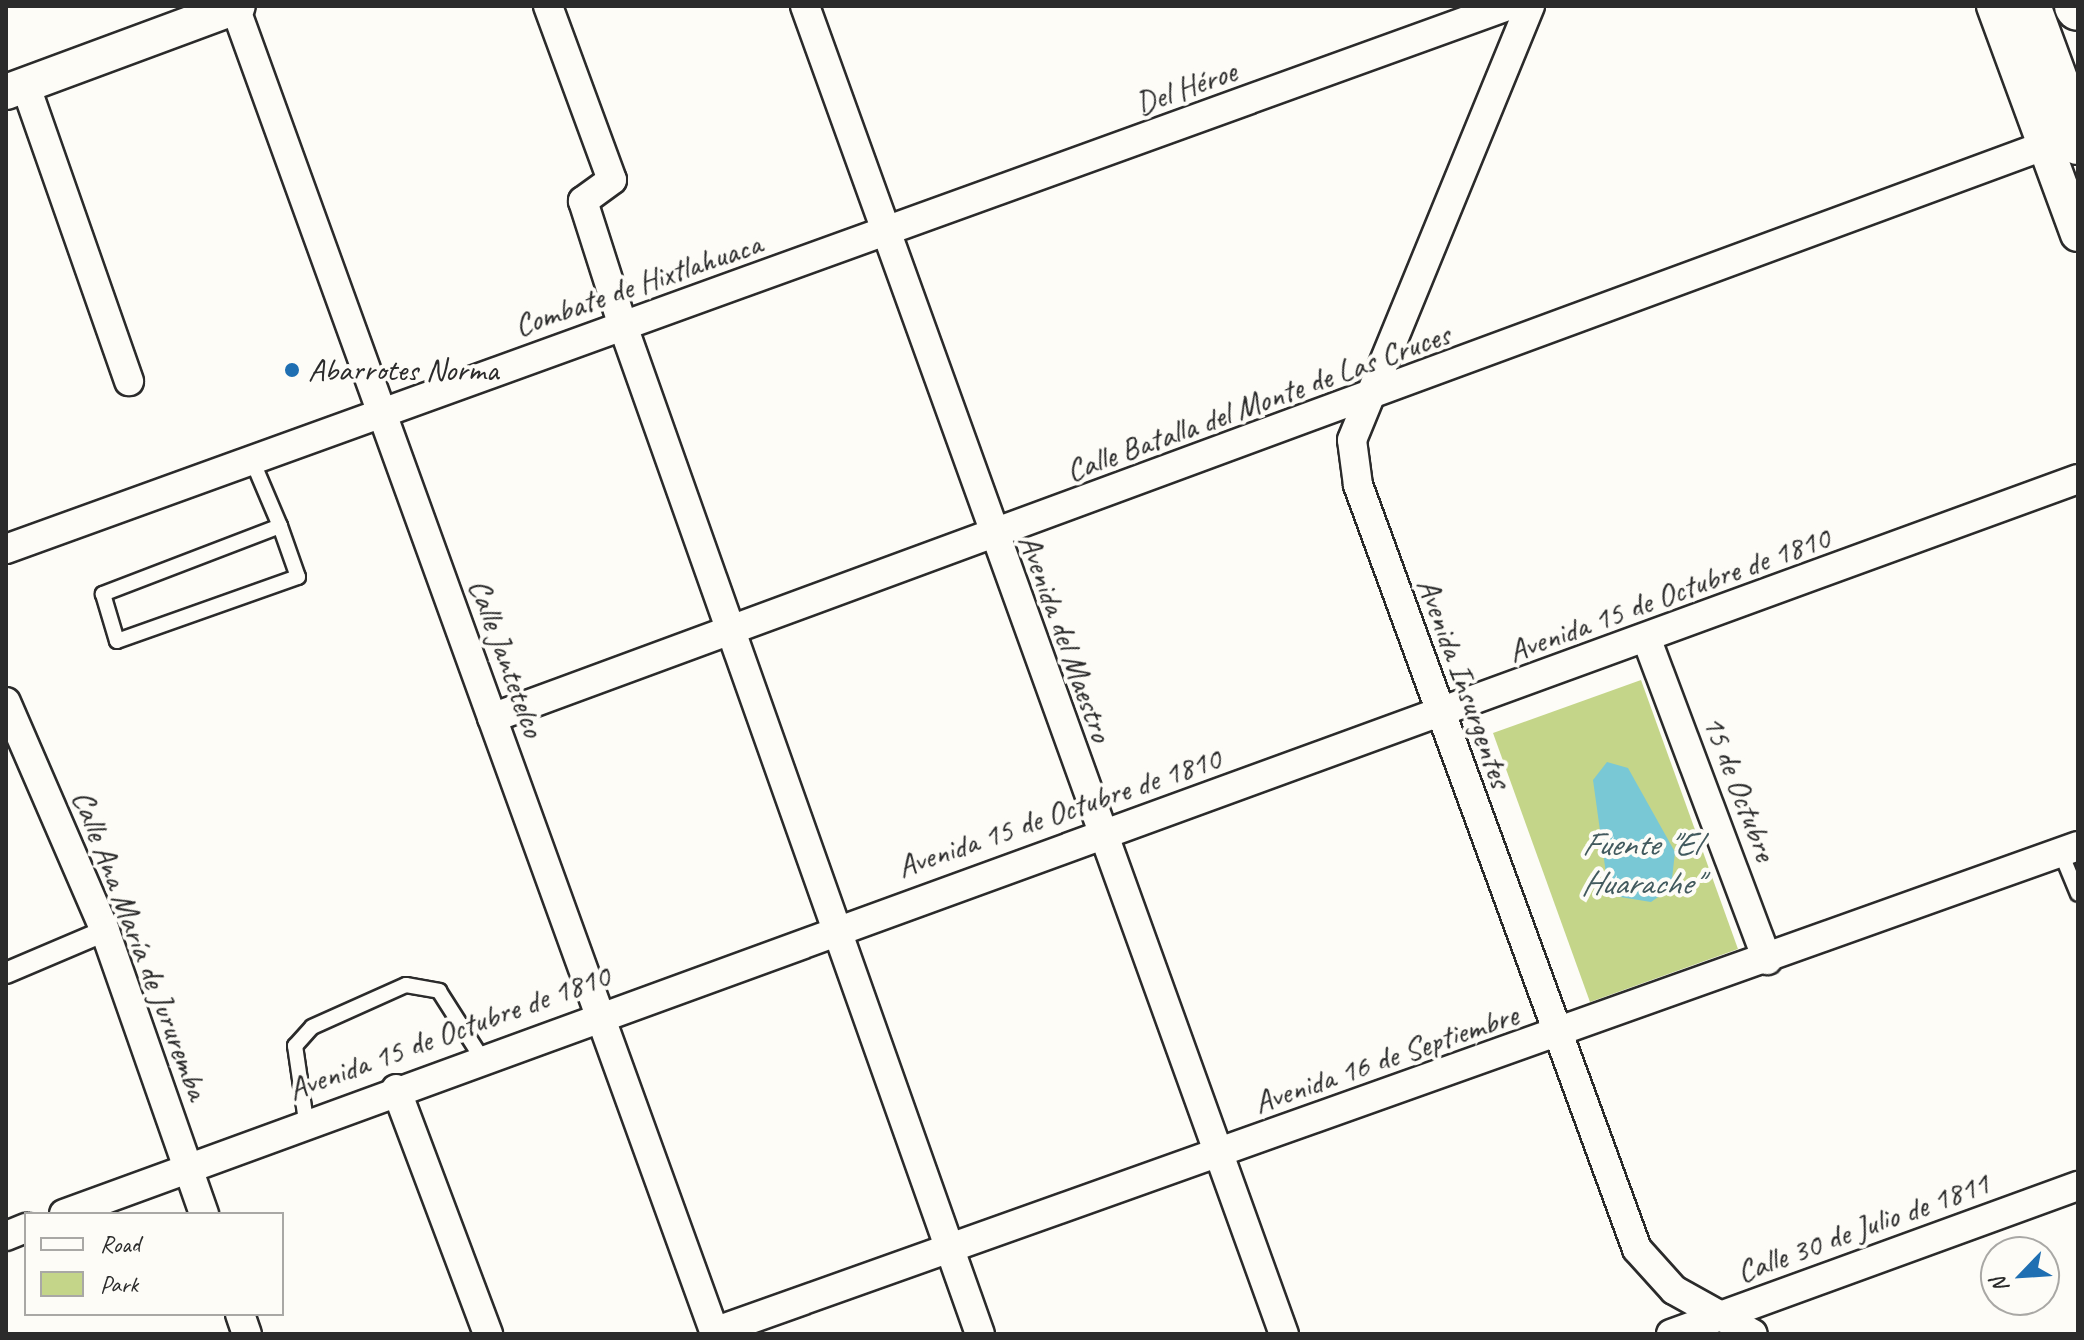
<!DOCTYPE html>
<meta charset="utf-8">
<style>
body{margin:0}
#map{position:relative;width:2084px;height:1340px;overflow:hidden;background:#fdfcf7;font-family:Caveat,sans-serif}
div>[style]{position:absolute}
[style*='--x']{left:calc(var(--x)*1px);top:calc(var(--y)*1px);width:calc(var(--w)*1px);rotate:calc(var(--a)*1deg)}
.green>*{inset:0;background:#c4d589}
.water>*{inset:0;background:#79c8d5}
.roads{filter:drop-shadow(2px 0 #2b2b2b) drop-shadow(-2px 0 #2b2b2b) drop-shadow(0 2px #2b2b2b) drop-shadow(0 -2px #2b2b2b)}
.service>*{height:14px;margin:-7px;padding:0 7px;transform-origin:7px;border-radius:7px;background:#fdfcf7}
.pedestrian>*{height:20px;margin:-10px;padding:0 10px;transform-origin:10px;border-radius:10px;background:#fdfcf7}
.minor>*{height:28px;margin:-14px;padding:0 14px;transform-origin:14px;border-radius:14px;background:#fdfcf7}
.tertiary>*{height:34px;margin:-17px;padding:0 17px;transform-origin:17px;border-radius:17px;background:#fdfcf7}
.primary>*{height:44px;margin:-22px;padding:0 22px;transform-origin:22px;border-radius:22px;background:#fdfcf7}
.dots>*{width:22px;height:22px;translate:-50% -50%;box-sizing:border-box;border:4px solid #fdfcf7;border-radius:50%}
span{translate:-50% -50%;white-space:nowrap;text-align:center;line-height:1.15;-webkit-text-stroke:8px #fdfcf7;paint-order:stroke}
.street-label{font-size:32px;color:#2b2b2b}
.poi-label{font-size:32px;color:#2b2b2b}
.left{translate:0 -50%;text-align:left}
.water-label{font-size:34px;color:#425a5e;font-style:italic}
.frame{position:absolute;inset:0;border:8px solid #2b2b2b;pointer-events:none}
.legend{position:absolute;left:24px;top:1212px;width:260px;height:104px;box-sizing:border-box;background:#fdfcf7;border:2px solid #a9a8a5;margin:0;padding:10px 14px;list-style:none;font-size:24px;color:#2b2b2b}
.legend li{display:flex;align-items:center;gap:16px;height:40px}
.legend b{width:40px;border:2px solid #a9a8a5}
.north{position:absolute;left:1980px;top:1236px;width:80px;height:80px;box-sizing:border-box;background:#fdfcf7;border:2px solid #a9a8a5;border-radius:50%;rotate:245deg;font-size:22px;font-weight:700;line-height:32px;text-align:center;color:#2b2b2b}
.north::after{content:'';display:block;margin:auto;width:28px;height:36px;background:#1f6fb2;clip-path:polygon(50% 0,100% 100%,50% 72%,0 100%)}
</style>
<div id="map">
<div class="green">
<div style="clip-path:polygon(1641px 680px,1738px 949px,1590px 1002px,1493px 733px)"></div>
</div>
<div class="water">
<div style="clip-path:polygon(1607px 762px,1628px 768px,1675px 852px,1671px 888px,1651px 902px,1620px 897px,1607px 881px,1593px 780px)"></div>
</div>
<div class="roads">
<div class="service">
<div style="--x:252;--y:460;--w:72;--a:67"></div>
<div style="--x:280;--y:526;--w:190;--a:159"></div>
<div style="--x:103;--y:594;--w:49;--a:73.4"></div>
<div style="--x:117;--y:641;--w:192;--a:-19.5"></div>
<div style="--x:298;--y:577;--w:54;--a:-109.4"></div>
<div style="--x:2061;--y:853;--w:44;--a:67.5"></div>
<div style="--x:306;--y:1121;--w:76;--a:-98.3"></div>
<div style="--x:295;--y:1046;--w:25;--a:-48"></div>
<div style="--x:312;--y:1027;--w:103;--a:-24.1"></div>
<div style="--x:406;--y:985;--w:34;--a:10"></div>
<div style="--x:439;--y:991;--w:78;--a:57.5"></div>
</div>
<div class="pedestrian">
<div style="--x:6;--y:973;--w:108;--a:-23"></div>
</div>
<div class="minor">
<div style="--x:548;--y:6;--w:185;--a:69.8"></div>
<div style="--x:612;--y:180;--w:36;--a:144"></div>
<div style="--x:583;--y:201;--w:131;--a:72.3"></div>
<div style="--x:623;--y:326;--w:1069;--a:70.5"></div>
<div style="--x:805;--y:6;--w:1412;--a:70.17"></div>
<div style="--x:1530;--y:6;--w:469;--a:112.3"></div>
<div style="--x:1352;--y:440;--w:45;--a:82.4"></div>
<div style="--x:1358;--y:485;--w:813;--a:69.94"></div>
<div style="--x:1637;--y:1249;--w:55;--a:47.9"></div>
<div style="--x:1674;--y:1290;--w:90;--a:29.1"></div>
<div style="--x:235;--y:7;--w:1411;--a:70.11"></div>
<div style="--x:25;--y:84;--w:315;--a:70.7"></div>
<div style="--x:6;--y:549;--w:1597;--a:-19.88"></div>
<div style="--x:1647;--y:640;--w:342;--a:69.4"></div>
<div style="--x:6;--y:702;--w:249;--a:66.6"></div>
<div style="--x:105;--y:931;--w:300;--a:70.7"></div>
<div style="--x:492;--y:718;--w:1656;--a:-20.24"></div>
<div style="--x:396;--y:1089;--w:262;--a:69.4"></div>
<div style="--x:64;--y:1214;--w:2144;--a:-20.05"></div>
<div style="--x:6;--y:1236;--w:22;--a:-22"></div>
<div style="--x:240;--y:1314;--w:21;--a:71"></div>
<div style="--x:714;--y:1332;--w:1448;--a:-19.61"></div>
<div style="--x:1671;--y:1334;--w:433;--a:-20"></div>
</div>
<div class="tertiary">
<div style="--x:1994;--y:6;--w:243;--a:69.8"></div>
<div style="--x:6;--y:92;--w:247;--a:-20.3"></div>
</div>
<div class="primary">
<div style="--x:2028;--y:6;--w:145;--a:69.8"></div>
<div style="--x:2077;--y:6;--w:2;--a:63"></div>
</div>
</div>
<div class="dots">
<div style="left:292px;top:370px;background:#1f6fb2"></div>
</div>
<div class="street-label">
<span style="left:1186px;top:88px;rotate:-20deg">Del Héroe</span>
<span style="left:638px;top:285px;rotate:-19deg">Combate de Hixtlahuaca</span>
<span style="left:1258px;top:403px;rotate:-20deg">Calle Batalla del Monte de Las Cruces</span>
<span style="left:1669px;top:595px;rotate:-20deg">Avenida 15 de Octubre de 1810</span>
<span style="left:1065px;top:638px;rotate:70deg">Avenida del Maestro</span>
<span style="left:506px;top:658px;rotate:70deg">Calle Jantetelco</span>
<span style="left:1464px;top:683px;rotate:70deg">Avenida Insurgentes</span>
<span style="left:1739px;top:788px;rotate:69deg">15 de Octubre</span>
<span style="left:1059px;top:813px;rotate:-19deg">Avenida 15 de Octubre de 1810</span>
<span style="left:140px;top:945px;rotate:69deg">Calle Ana María de Jururemba</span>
<span style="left:449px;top:1033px;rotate:-20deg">Avenida 15 de Octubre de 1810</span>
<span style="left:1386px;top:1059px;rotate:-19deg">Avenida 16 de Septiembre</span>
<span style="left:1863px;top:1228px;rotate:-20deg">Calle 30 de Julio de 1811</span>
</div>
<div class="poi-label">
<span class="left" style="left:308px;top:370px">Abarrotes Norma</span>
</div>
<div class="water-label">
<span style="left:1640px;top:863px">Fuente "El<br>Huarache"</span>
</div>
<div class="frame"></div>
<ul class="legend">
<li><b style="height:10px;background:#fdfcf7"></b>Road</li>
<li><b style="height:22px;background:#c4d589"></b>Park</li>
</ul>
<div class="north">N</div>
</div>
